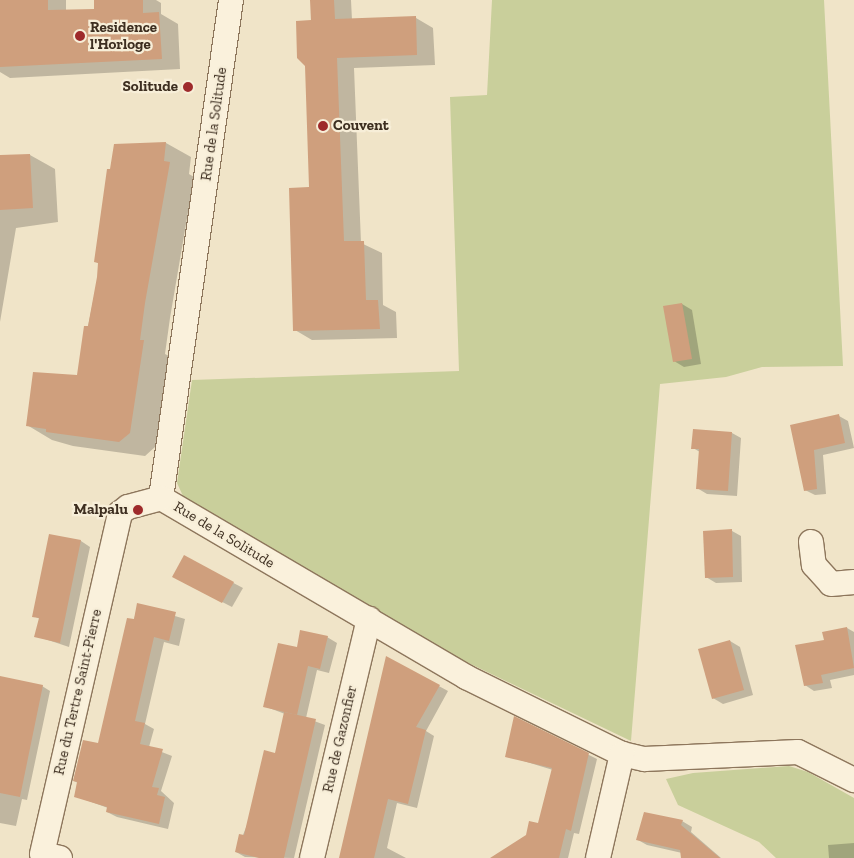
<!DOCTYPE html>
<style>
body{margin:0}
#map{position:relative;width:854px;height:858px;overflow:hidden;background:#f0e4c8;font-family:"Zilla Slab",serif}
div>[style]{position:absolute}
[style*='--x']{left:calc(var(--x)*1px);top:calc(var(--y)*1px);width:calc(var(--w)*1px);rotate:calc(var(--a)*1deg)}
.green>*{inset:0;background:#c9cf9b}
.shadow>*{inset:0;background:#0003}
.building>*{inset:0;background:#cf9f7d}
.roads{filter:drop-shadow(1px 0 #8d765c) drop-shadow(-1px 0 #8d765c) drop-shadow(0 1px #8d765c) drop-shadow(0 -1px #8d765c)}
.minor>*{height:24px;margin:-12px;padding:0 12px;transform-origin:12px;border-radius:12px;background:#faf1dc}
.dots>*{width:14px;height:14px;translate:-50% -50%;box-sizing:border-box;border:2px solid #f7eed8;border-radius:50%}
span{translate:-50% -50%;white-space:nowrap;text-align:center;line-height:1.15;-webkit-text-stroke:4.5px #f7eed8;paint-order:stroke}
.poi-label{font-size:15px;color:#3d2e20;font-weight:700}
.left{translate:0 -50%;text-align:left}
.right{translate:-100% -50%;text-align:right}
.street-label{font-size:15px;color:#3d2e20}
</style>
<div id="map">
<div class="green">
<div style="clip-path:polygon(492px 0,824px 0,843px 366px,762px 367px,726px 377px,660px 384px,631px 741px,454px 656px,183px 496px,177px 483px,192px 380px,459px 371px,450px 97px,487px 95px)"></div>
<div style="clip-path:polygon(789px 766px,808px 772px,854px 798px,854px 858px,776px 858px,759px 842px,678px 805px,666px 779px,693px 773px)"></div>
</div>
<div class="shadow">
<div style="clip-path:polygon(0 0,66px 0,66px 11px,95px 10px,95px 0,156px 0,161px 3px,161px 14px,178px 24px,180px 69px,10px 78px,0 72px)"></div>
<div style="clip-path:polygon(311px 0,351px 0,352px 20px,416px 18px,433px 28px,435px 65px,354px 68px,361px 243px,382px 253px,383px 305px,396px 312px,397px 338px,312px 340px,295px 330px,310px 188px)"></div>
<div style="clip-path:polygon(166px 143px,191px 157px,189px 174px,194px 177px,170px 318px,165px 354px,169px 356px,155px 447px,145px 456px,73px 446px,52px 440px,27px 425px,78px 376px,98px 277px,99px 264px,95px 261px,115px 145px)"></div>
<div style="clip-path:polygon(30px 155px,55px 169px,58px 222px,16px 228px,0 322px,0 156px)"></div>
<div style="clip-path:polygon(682px 304px,692px 310px,701px 364px,684px 367px,674px 361px)"></div>
<div style="clip-path:polygon(839px 416px,848px 421px,854px 448px,823px 455px,826px 494px,815px 495px,805px 490px,792px 426px)"></div>
<div style="clip-path:polygon(732px 433px,741px 438px,737px 496px,707px 494px,697px 488px,700px 452px,693px 448px)"></div>
<div style="clip-path:polygon(732px 531px,741px 536px,742px 582px,716px 583px,706px 577px)"></div>
<div style="clip-path:polygon(50px 535px,81px 541px,90px 547px,69px 647px,36px 636px,40px 619px,34px 616px)"></div>
<div style="clip-path:polygon(184px 557px,243px 588px,232px 607px,183px 582px)"></div>
<div style="clip-path:polygon(138px 605px,185px 619px,179px 646px,164px 642px,145px 724px,154px 729px,149px 747px,172px 756px,161px 791px,174px 803px,168px 829px,117px 817px,107px 812px,108px 808px,75px 796px,78px 783px,74px 781px,99px 745px)"></div>
<div style="clip-path:polygon(847px 628px,854px 632px,854px 675px,830px 680px,832px 688px,814px 691px,805px 685px,826px 641px,824px 633px)"></div>
<div style="clip-path:polygon(327px 637px,337px 643px,329px 673px,317px 670px,306px 718px,325px 725px,294px 858px,245px 857px,236px 852px,276px 754px,285px 714px,264px 706px,298px 649px)"></div>
<div style="clip-path:polygon(730px 641px,740px 647px,753px 695px,723px 704px,713px 698px)"></div>
<div style="clip-path:polygon(387px 658px,448px 691px,426px 731px,434px 736px,417px 808px,397px 803px,387px 848px,406px 858px,341px 858px)"></div>
<div style="clip-path:polygon(42px 686px,50px 691px,27px 800px,22px 799px,16px 826px,0 823px,0 698px)"></div>
<div style="clip-path:polygon(515px 718px,597px 759px,579px 834px,574px 833px,568px 858px,508px 858px,539px 825px,553px 770px,507px 756px)"></div>
<div style="clip-path:polygon(682px 821px,692px 827px,691px 832px,721px 858px,682px 858px,682px 853px,647px 845px,638px 840px)"></div>
<div style="clip-path:polygon(854px 843px,854px 858px,829px 858px,828px 845px)"></div>
</div>
<div class="building">
<div style="clip-path:polygon(0 0,48px 0,48px 10px,94px 9px,94px 0,143px 0,143px 13px,159px 12px,162px 59px,0 67px)"></div>
<div style="clip-path:polygon(310px 0,334px 0,335px 19px,416px 16px,417px 55px,337px 58px,344px 241px,364px 241px,366px 300px,378px 300px,380px 329px,293px 331px,289px 188px,309px 187px,305px 66px,297px 58px,296px 21px,311px 20px)"></div>
<div style="clip-path:polygon(166px 142px,164px 161px,170px 162px,145px 303px,140px 340px,144px 340px,130px 433px,119px 442px,46px 432px,46px 429px,26px 426px,33px 372px,77px 375px,84px 326px,88px 326px,97px 277px,98px 263px,94px 262px,107px 169px,110px 169px,114px 144px)"></div>
<div style="clip-path:polygon(30px 154px,33px 208px,0 210px,0 155px)"></div>
<div style="clip-path:polygon(682px 303px,692px 359px,673px 362px,663px 306px)"></div>
<div style="clip-path:polygon(839px 414px,845px 443px,814px 450px,817px 489px,804px 491px,790px 425px)"></div>
<div style="clip-path:polygon(693px 429px,732px 432px,728px 491px,696px 489px,699px 449px,691px 449px)"></div>
<div style="clip-path:polygon(732px 529px,733px 577px,705px 578px,703px 531px)"></div>
<div style="clip-path:polygon(49px 534px,81px 540px,60px 643px,34px 637px,39px 618px,32px 617px)"></div>
<div style="clip-path:polygon(184px 555px,234px 582px,222px 603px,172px 577px)"></div>
<div style="clip-path:polygon(137px 603px,176px 612px,169px 641px,154px 637px,135px 721px,145px 723px,140px 744px,163px 749px,152px 787px,159px 788px,157px 795px,165px 797px,159px 824px,106px 812px,107px 807px,74px 797px,77px 782px,73px 781px,83px 740px,98px 743px,127px 618px,134px 619px)"></div>
<div style="clip-path:polygon(847px 627px,854px 668px,821px 675px,823px 683px,804px 686px,795px 645px,824px 640px,822px 632px)"></div>
<div style="clip-path:polygon(300px 630px,328px 636px,320px 669px,308px 666px,297px 715px,263px 707px,278px 643px,297px 647px)"></div>
<div style="clip-path:polygon(730px 640px,744px 690px,712px 699px,698px 649px)"></div>
<div style="clip-path:polygon(386px 656px,440px 685px,416px 727px,426px 730px,408px 804px,388px 799px,374px 858px,339px 858px)"></div>
<div style="clip-path:polygon(0 676px,43px 685px,20px 797px,0 793px)"></div>
<div style="clip-path:polygon(284px 712px,316px 719px,284px 858px,259px 858px,235px 852px,239px 834px,244px 835px,264px 750px,275px 753px)"></div>
<div style="clip-path:polygon(514px 716px,589px 753px,571px 831px,566px 829px,559px 858px,490px 858px,526px 835px,529px 821px,538px 823px,552px 768px,505px 757px)"></div>
<div style="clip-path:polygon(644px 812px,683px 820px,681px 825px,720px 858px,681px 858px,680px 850px,636px 840px)"></div>
</div>
<div class="roads">
<div class="minor">
<div style="--x:161;--y:498;--w:354;--a:30.4"></div>
<div style="--x:466;--y:677;--w:174;--a:26.3"></div>
<div style="--x:622;--y:754;--w:23;--a:13"></div>
<div style="--x:644;--y:759;--w:154;--a:-2.6"></div>
<div style="--x:798;--y:752;--w:63;--a:26.6"></div>
<div style="--x:161;--y:498;--w:503;--a:-82"></div>
<div style="--x:811;--y:542;--w:23;--a:83"></div>
<div style="--x:814;--y:565;--w:25;--a:48"></div>
<div style="--x:831;--y:584;--w:23;--a:-5"></div>
<div style="--x:60;--y:858;--w:18;--a:-167"></div>
<div style="--x:42;--y:854;--w:350;--a:-77.1"></div>
<div style="--x:120;--y:513;--w:10;--a:-37"></div>
<div style="--x:128;--y:507;--w:34;--a:-15"></div>
<div style="--x:312;--y:858;--w:246;--a:-76.6"></div>
<div style="--x:598;--y:858;--w:107;--a:-77"></div>
</div>
</div>
<div class="dots">
<div style="left:80px;top:36px;background:#9e2a2b"></div>
<div style="left:188px;top:87px;background:#9e2a2b"></div>
<div style="left:323px;top:126px;background:#9e2a2b"></div>
<div style="left:138px;top:510px;background:#9e2a2b"></div>
</div>
<div class="poi-label">
<span class="left" style="left:90px;top:36px">Residence<br>l'Horloge</span>
<span class="right" style="left:178px;top:87px">Solitude</span>
<span class="left" style="left:333px;top:126px">Couvent</span>
<span class="right" style="left:128px;top:510px">Malpalu</span>
</div>
<div class="street-label">
<span style="left:214px;top:124px;rotate:-82deg">Rue de la Solitude</span>
<span style="left:224px;top:535px;rotate:31deg">Rue de la Solitude</span>
<span style="left:78px;top:692px;rotate:-77deg">Rue du Tertre Saint-Pierre</span>
<span style="left:340px;top:739px;rotate:-77deg">Rue de Gazonfier</span>
</div>
</div>
